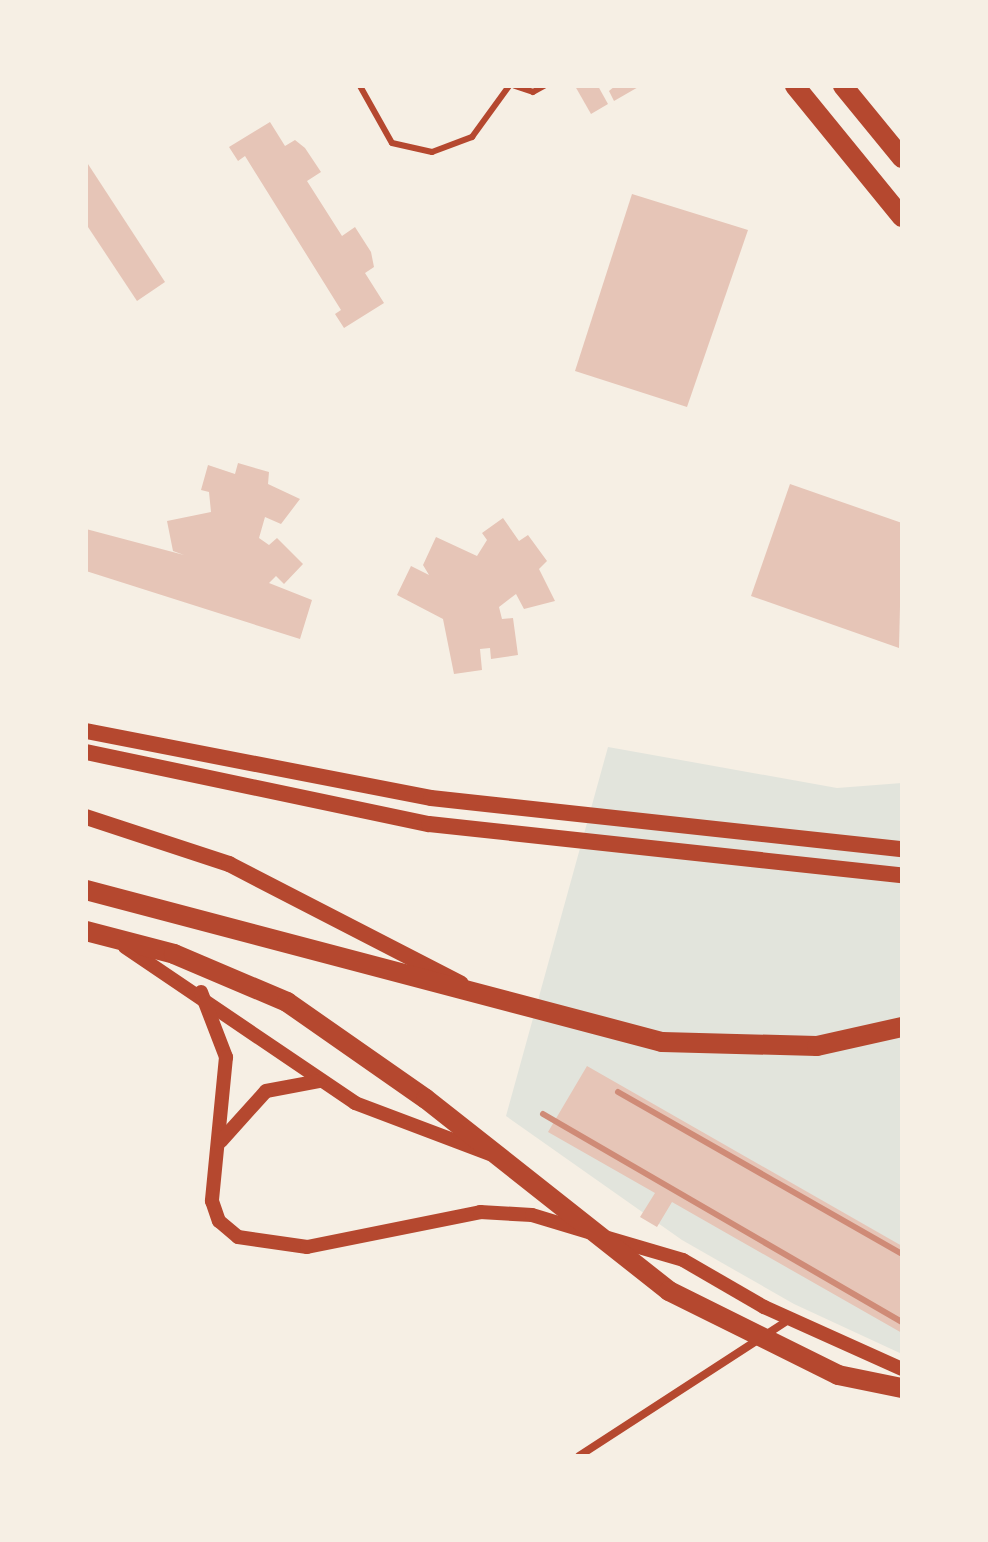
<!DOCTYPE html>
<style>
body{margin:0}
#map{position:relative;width:988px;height:1542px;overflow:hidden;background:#f6efe4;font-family:"Public Sans",sans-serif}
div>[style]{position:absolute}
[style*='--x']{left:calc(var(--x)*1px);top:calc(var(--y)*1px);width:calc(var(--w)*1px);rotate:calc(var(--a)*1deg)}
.green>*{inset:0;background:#e2e4dc}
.building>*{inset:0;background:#e6c5b7}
.service>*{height:6px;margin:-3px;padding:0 3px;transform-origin:3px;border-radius:3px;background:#b5482f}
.minor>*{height:8px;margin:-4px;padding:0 4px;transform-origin:4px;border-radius:4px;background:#b5482f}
.tertiary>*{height:14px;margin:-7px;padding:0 7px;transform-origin:7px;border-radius:7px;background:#b5482f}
.secondary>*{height:16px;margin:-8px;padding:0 8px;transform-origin:8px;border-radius:8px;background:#b5482f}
.primary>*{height:20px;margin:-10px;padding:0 10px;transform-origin:10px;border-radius:10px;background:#b5482f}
.rail>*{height:6px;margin:-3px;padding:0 3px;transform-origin:3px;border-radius:3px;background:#cf8b77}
span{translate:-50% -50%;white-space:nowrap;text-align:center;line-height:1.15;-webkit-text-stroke:6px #f6efe4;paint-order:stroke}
.frame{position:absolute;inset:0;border:88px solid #f6efe4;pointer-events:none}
</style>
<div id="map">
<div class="green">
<div style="clip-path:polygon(608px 747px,837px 788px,902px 783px,902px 1354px,794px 1304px,682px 1240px,506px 1116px)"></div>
</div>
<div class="building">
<div style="clip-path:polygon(575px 86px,598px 86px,608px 104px,591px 114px)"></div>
<div style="clip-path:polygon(615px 86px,640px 86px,614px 101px,609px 91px)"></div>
<div style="clip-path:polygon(270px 122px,285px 146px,295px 140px,305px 148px,321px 172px,307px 181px,342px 236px,355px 227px,371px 252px,374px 267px,365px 273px,384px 303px,344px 328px,335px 314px,341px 310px,245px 156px,238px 161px,229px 147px)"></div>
<div style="clip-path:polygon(86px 161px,165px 282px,137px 301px,86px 224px)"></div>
<div style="clip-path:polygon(632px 194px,748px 230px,687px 407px,575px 371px)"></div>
<div style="clip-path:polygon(238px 463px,269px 472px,268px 484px,300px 499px,281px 524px,265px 517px,259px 538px,269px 545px,277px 538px,303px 564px,284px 584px,276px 576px,269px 583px,312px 600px,300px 639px,86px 571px,86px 529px,184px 555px,173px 551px,167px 521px,211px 512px,209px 492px,201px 490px,208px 465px,235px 474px)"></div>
<div style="clip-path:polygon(790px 484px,902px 523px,899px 648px,751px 596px)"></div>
<div style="clip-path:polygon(503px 518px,519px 541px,528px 535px,547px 561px,539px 569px,555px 601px,524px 609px,516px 594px,499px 607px,502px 619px,513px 618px,518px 655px,491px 659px,490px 648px,480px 649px,482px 670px,454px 674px,443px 619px,397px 595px,411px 566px,429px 575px,423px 565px,436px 537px,477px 556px,487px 540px,482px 533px)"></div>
<div style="clip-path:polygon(587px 1066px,902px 1246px,902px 1333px,672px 1202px,657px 1227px,640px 1217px,655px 1193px,548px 1132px)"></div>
</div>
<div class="service">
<div style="--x:360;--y:86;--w:65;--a:60.7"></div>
<div style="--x:392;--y:143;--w:41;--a:12.7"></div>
<div style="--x:432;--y:152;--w:43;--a:-20.6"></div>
<div style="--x:472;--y:137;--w:63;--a:-54"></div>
<div style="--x:515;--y:86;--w:19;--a:18"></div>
<div style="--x:533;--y:92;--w:13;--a:-29"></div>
</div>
<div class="minor">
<div style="--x:579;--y:1456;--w:252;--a:-33"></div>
</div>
<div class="tertiary">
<div style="--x:125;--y:947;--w:278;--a:34.1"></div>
<div style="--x:355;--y:1103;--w:144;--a:20.7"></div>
<div style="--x:201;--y:992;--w:70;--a:69"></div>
<div style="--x:226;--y:1057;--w:145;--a:95.6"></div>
<div style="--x:212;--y:1201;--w:21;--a:71"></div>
<div style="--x:219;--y:1221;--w:25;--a:40"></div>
<div style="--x:238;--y:1237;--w:70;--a:8.2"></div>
<div style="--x:307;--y:1247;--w:177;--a:-11.4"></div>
<div style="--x:480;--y:1212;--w:52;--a:3.3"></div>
<div style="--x:532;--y:1215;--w:59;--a:16.9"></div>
<div style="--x:221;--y:1141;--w:67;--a:-48"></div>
<div style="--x:266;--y:1091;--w:55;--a:-10.5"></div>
<div style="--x:608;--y:1238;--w:78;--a:16.3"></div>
<div style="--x:683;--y:1260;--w:94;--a:30.1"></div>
<div style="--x:764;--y:1307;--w:151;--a:24.2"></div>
</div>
<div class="secondary">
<div style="--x:86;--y:731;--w:351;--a:11"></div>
<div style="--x:431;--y:798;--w:474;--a:6.2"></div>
<div style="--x:86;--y:752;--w:350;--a:11.9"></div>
<div style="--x:429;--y:824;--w:476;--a:6.2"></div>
<div style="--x:86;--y:817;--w:151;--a:18.2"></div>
<div style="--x:229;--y:864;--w:261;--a:27.3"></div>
</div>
<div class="primary">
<div style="--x:795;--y:86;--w:169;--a:50.8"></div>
<div style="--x:843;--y:86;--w:93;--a:50.7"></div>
<div style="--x:86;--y:890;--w:596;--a:14.78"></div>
<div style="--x:662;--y:1042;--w:155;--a:1.5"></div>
<div style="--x:817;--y:1046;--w:87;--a:-12.6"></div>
<div style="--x:86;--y:931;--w:91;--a:14.6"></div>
<div style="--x:174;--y:954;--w:123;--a:23"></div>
<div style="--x:287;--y:1002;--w:169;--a:34.9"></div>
<div style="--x:426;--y:1099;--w:310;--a:38.3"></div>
<div style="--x:669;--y:1291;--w:189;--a:26.4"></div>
<div style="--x:838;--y:1375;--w:65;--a:11.5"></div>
</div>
<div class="rail">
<div style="--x:618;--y:1092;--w:327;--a:29.7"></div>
<div style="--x:543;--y:1114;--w:415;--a:30.1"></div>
</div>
<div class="frame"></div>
</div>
